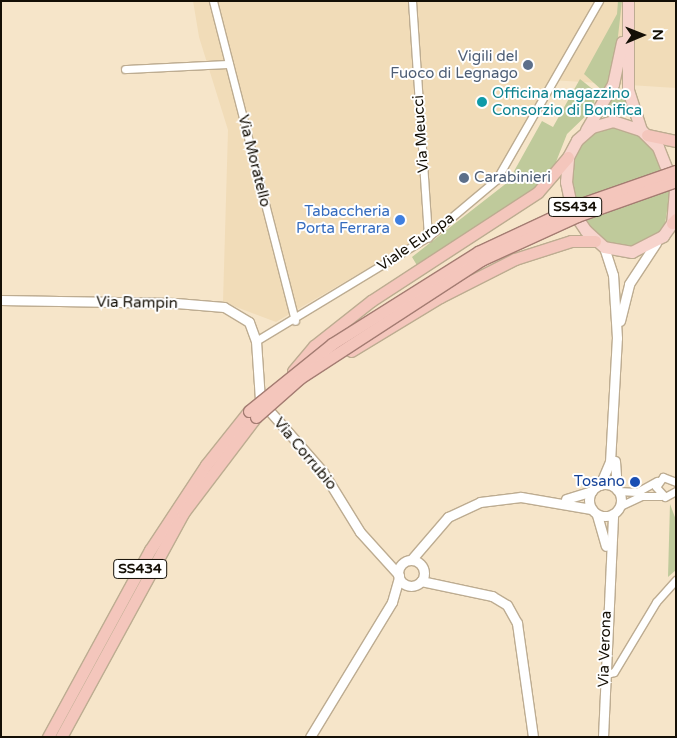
<!DOCTYPE html>
<style>
body{margin:0}
#map{position:relative;width:677px;height:738px;overflow:hidden;background:#f6e5c9;font-family:"Varela Round",sans-serif}
div>[style]{position:absolute}
[style*='--x']{left:calc(var(--x)*1px);top:calc(var(--y)*1px);width:calc(var(--w)*1px);rotate:calc(var(--a)*1deg)}
.built>*{inset:0;background:#f1dcb8}
.green>*{inset:0;background:#bfca9b}
.roads{filter:drop-shadow(1px 0 #bdac91) drop-shadow(-1px 0 #bdac91) drop-shadow(0 1px #bdac91) drop-shadow(0 -1px #bdac91)}
.minor>*{height:7px;margin:-3.5px;padding:0 3.5px;transform-origin:3.5px;border-radius:3.5px;background:#fff}
.tertiary>*{height:9px;margin:-4.5px;padding:0 4.5px;transform-origin:4.5px;border-radius:4.5px;background:#fff}
.tertiary>.ring{margin:-4.5px;padding:0;box-sizing:content-box;background:none;border:9px solid #fff;border-radius:50%}
.primary>*{height:11px;margin:-5.5px;padding:0 5.5px;transform-origin:5.5px;border-radius:5.5px;background:#f7d4cd}
.trunk>*{height:11px;margin:-5.5px;padding:0 5.5px;transform-origin:5.5px;border-radius:5.5px;background:#f4c6bc}
.bridges{filter:drop-shadow(1px 0 #a47c72) drop-shadow(-1px 0 #a47c72) drop-shadow(0 1px #a47c72) drop-shadow(0 -1px #a47c72)}
.trunk-bridge>*{height:11px;margin:-5.5px;padding:0 5.5px;transform-origin:5.5px;border-radius:5.5px;background:#f4c6bc}
.dots>*{width:14px;height:14px;translate:-50% -50%;box-sizing:border-box;border:2px solid #fff;border-radius:50%}
span{translate:-50% -50%;white-space:nowrap;text-align:center;line-height:1.15;-webkit-text-stroke:4px #fff;paint-order:stroke}
.shield-label span{padding:1px 4px;background:#fff;border:1px solid;border-radius:4px;-webkit-text-stroke-width:0}
.shield-label{font-size:14px;color:#140f05;font-weight:700}
.service-label{font-size:15px;color:#4e5e75}
.right{translate:-100% -50%;text-align:right}
.left{translate:0 -50%;text-align:left}
.culture-label{font-size:15px;color:#0d838f}
.street-label{font-size:15px;color:#140f05}
.shop-label{font-size:15px;color:#366cbe}
.transit-label{font-size:15px;color:#164399}
.frame{position:absolute;inset:0;border:2px solid #140f05;pointer-events:none}
.north{position:absolute;left:617px;top:10px;width:50px;height:50px;-webkit-text-stroke:4px #fff;paint-order:stroke;rotate:89deg;font-size:14px;font-weight:700;line-height:20px;text-align:center;color:#140f05}
.north::after{content:'';display:block;margin:auto;width:18px;height:22px;background:#140f05;clip-path:polygon(50% 0,100% 100%,50% 72%,0 100%)}
</style>
<div id="map">
<div class="built">
<div style="clip-path:polygon(193px 1px,676px 1px,676px 88px,551px 80px,493px 179px,430px 232px,276px 322px,223px 302px,228px 130px,199px 37px)"></div>
</div>
<div class="green">
<div style="clip-path:polygon(618px 1px,622px 1px,616px 54px,604px 92px,584px 74px,617px 14px)"></div>
<div style="clip-path:polygon(580px 79px,595px 91px,594px 108px,567px 134px,554px 167px,538px 186px,418px 267px,412px 257px,508px 182px,542px 121px,553px 127px)"></div>
<div style="clip-path:polygon(623px 89px,632px 114px,603px 113px,618px 91px)"></div>
<div style="clip-path:polygon(613px 126px,640px 135px,656px 153px,670px 192px,665px 224px,658px 234px,633px 246px,613px 245px,591px 230px,573px 199px,570px 167px,575px 149px,593px 131px)"></div>
<div style="clip-path:polygon(670px 504px,676px 520px,676px 570px,668px 577px)"></div>
</div>
<div class="roads">
<div class="minor">
<div style="--x:213;--y:1;--w:330;--a:75.6"></div>
<div style="--x:412;--y:1;--w:237;--a:86.1"></div>
<div style="--x:125;--y:69;--w:104;--a:-2.8"></div>
<div style="--x:256;--y:341;--w:201;--a:-31.2"></div>
<div style="--x:428;--y:237;--w:89;--a:-40"></div>
<div style="--x:496;--y:180;--w:207;--a:-60.1"></div>
<div style="--x:676;--y:482;--w:14;--a:-159"></div>
<div style="--x:663;--y:477;--w:12;--a:125"></div>
<div style="--x:656;--y:487;--w:13;--a:48"></div>
<div style="--x:665;--y:497;--w:13;--a:-29"></div>
<div style="--x:618;--y:491;--w:19;--a:3"></div>
<div style="--x:637;--y:492;--w:23;--a:-29"></div>
<div style="--x:620;--y:506;--w:23;--a:-25"></div>
<div style="--x:641;--y:496;--w:20;--a:0"></div>
<div style="--x:604;--y:675;--w:10;--a:-17"></div>
<div style="--x:614;--y:672;--w:82;--a:-59"></div>
<div style="--x:656;--y:602;--w:30;--a:-48"></div>
</div>
<div class="tertiary">
<div style="--x:1;--y:300;--w:175;--a:1"></div>
<div style="--x:176;--y:303;--w:48;--a:4.8"></div>
<div style="--x:224;--y:307;--w:29;--a:31"></div>
<div style="--x:249;--y:322;--w:20;--a:70"></div>
<div style="--x:256;--y:341;--w:59;--a:86.1"></div>
<div style="--x:260;--y:400;--w:96;--a:48.8"></div>
<div style="--x:323;--y:472;--w:70;--a:58.3"></div>
<div style="--x:360;--y:532;--w:58;--a:47.8"></div>
<div style="--x:620;--y:321;--w:38;--a:-76"></div>
<div style="--x:629;--y:284;--w:49;--a:-56.6"></div>
<div style="--x:615;--y:461;--w:29;--a:86"></div>
<div class="ring" style="left:589px;top:484px;width:23px;height:23px"></div>
<div style="--x:600;--y:485;--w:25;--a:-67"></div>
<div style="--x:610;--y:462;--w:124;--a:-86.8"></div>
<div style="--x:617;--y:338;--w:63;--a:-93.6"></div>
<div style="--x:613;--y:275;--w:29;--a:-108"></div>
<div style="--x:566;--y:499;--w:27;--a:-17"></div>
<div style="--x:597;--y:515;--w:32;--a:74"></div>
<div style="--x:411;--y:560;--w:57;--a:-49.3"></div>
<div style="--x:448;--y:517;--w:35;--a:-25"></div>
<div style="--x:480;--y:502;--w:41;--a:-7"></div>
<div style="--x:521;--y:497;--w:71;--a:9.7"></div>
<div class="ring" style="left:398px;top:560px;width:17px;height:17px"></div>
<div style="--x:421;--y:581;--w:73;--a:11.9"></div>
<div style="--x:492;--y:596;--w:17;--a:31"></div>
<div style="--x:507;--y:605;--w:21;--a:61"></div>
<div style="--x:517;--y:623;--w:115;--a:82"></div>
<div style="--x:310;--y:737;--w:158;--a:-58.7"></div>
<div style="--x:392;--y:602;--w:26;--a:-74"></div>
<div style="--x:603;--y:737;--w:223;--a:-87.4"></div>
</div>
<div class="primary">
<div style="--x:628;--y:1;--w:89;--a:90"></div>
<div style="--x:628;--y:90;--w:42;--a:72"></div>
<div style="--x:613;--y:121;--w:29;--a:18"></div>
<div style="--x:641;--y:130;--w:24;--a:45"></div>
<div style="--x:658;--y:147;--w:46;--a:68.4"></div>
<div style="--x:675;--y:190;--w:33;--a:95"></div>
<div style="--x:672;--y:223;--w:16;--a:125"></div>
<div style="--x:663;--y:236;--w:35;--a:153"></div>
<div style="--x:632;--y:252;--w:28;--a:-170"></div>
<div style="--x:604;--y:247;--w:24;--a:-138"></div>
<div style="--x:586;--y:231;--w:25;--a:-124"></div>
<div style="--x:572;--y:210;--w:29;--a:-102"></div>
<div style="--x:566;--y:182;--w:25;--a:-85"></div>
<div style="--x:568;--y:157;--w:19;--a:-62"></div>
<div style="--x:577;--y:140;--w:20;--a:-41"></div>
<div style="--x:592;--y:127;--w:22;--a:-16"></div>
<div style="--x:586;--y:130;--w:53;--a:-59.6"></div>
<div style="--x:613;--y:84;--w:43;--a:-77.9"></div>
</div>
<div class="trunk">
<div style="--x:647;--y:135;--w:30;--a:12"></div>
<div style="--x:672;--y:223;--w:6;--a:-45"></div>
<div style="--x:351;--y:351;--w:104;--a:-31.2"></div>
<div style="--x:440;--y:297;--w:84;--a:-26.9"></div>
<div style="--x:515;--y:259;--w:59;--a:-17.8"></div>
<div style="--x:571;--y:241;--w:24;--a:0"></div>
<div style="--x:293;--y:371;--w:33;--a:-50"></div>
<div style="--x:314;--y:346;--w:73;--a:-38.3"></div>
<div style="--x:371;--y:301;--w:199;--a:-33.1"></div>
<div style="--x:538;--y:192;--w:46;--a:-49.4"></div>
<div style="--x:48;--y:737;--w:213;--a:-61.4"></div>
<div style="--x:150;--y:550;--w:102;--a:-56.6"></div>
<div style="--x:206;--y:465;--w:69;--a:-51.5"></div>
<div style="--x:61;--y:737;--w:255;--a:-61.4"></div>
<div style="--x:183;--y:513;--w:121;--a:-52.8"></div>
</div>
</div>
<div class="bridges">
<div class="trunk-bridge">
<div style="--x:249;--y:411;--w:107;--a:-38.9"></div>
<div style="--x:332;--y:344;--w:173;--a:-32.2"></div>
<div style="--x:478;--y:252;--w:114;--a:-25"></div>
<div style="--x:581;--y:204;--w:101;--a:-19.2"></div>
<div style="--x:256;--y:417;--w:59;--a:-41.6"></div>
<div style="--x:300;--y:378;--w:216;--a:-33.1"></div>
<div style="--x:481;--y:260;--w:106;--a:-24.6"></div>
<div style="--x:577;--y:216;--w:105;--a:-19.5"></div>
</div>
</div>
<div class="dots">
<div style="left:528px;top:65px;background:#5c6f8a"></div>
<div style="left:482px;top:102px;background:#0f9aa8"></div>
<div style="left:464px;top:178px;background:#5c6f8a"></div>
<div style="left:400px;top:220px;background:#3f7fe0"></div>
<div style="left:635px;top:482px;background:#1a4fb4"></div>
</div>
<div class="shield-label">
<span style="left:575px;top:207px">SS434</span>
<span style="left:140px;top:569px">SS434</span>
</div>
<div class="service-label">
<span class="right" style="left:518px;top:65px">Vigili del<br>Fuoco di Legnago</span>
<span class="left" style="left:474px;top:178px">Carabinieri</span>
</div>
<div class="culture-label">
<span class="left" style="left:492px;top:102px">Officina magazzino<br>Consorzio di Bonifica</span>
</div>
<div class="street-label">
<span style="left:421px;top:134px;rotate:-94deg">Via Meucci</span>
<span style="left:254px;top:161px;rotate:76deg">Via Moratello</span>
<span style="left:416px;top:242px;rotate:-35deg">Viale Europa</span>
<span style="left:137px;top:303px;rotate:1deg">Via Rampin</span>
<span style="left:305px;top:454px;rotate:50deg">Via Corrubio</span>
<span style="left:605px;top:649px;rotate:-88deg">Via Verona</span>
</div>
<div class="shop-label">
<span class="right" style="left:390px;top:220px">Tabaccheria<br>Porta Ferrara</span>
</div>
<div class="transit-label">
<span class="right" style="left:625px;top:482px">Tosano</span>
</div>
<div class="frame"></div>
<div class="north">N</div>
</div>
